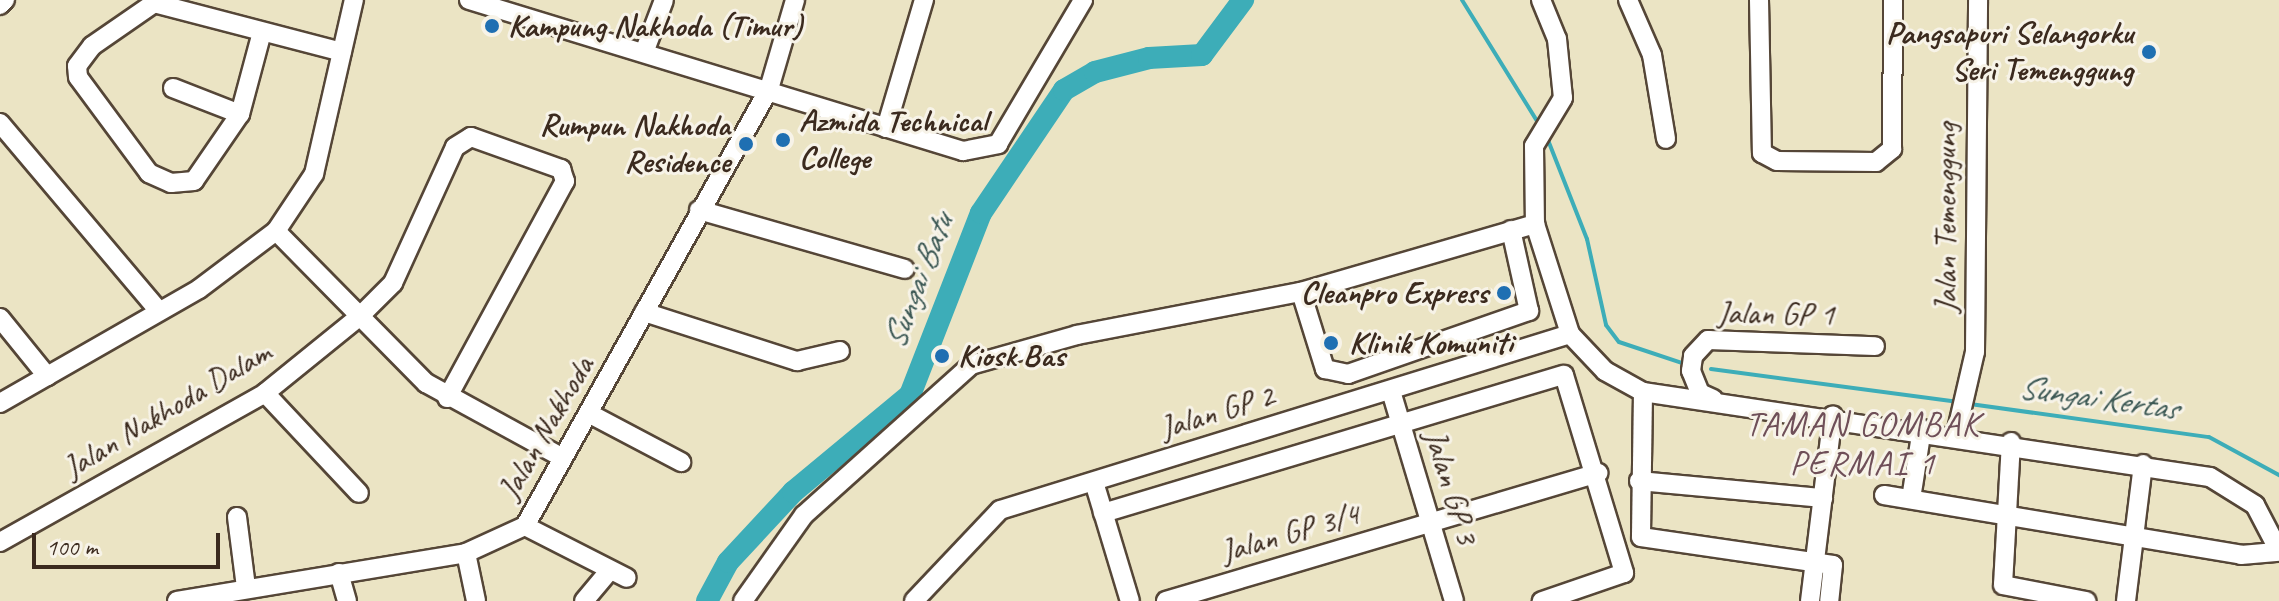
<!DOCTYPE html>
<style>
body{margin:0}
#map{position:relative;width:2279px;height:601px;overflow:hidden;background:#ebe4c4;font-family:Caveat,sans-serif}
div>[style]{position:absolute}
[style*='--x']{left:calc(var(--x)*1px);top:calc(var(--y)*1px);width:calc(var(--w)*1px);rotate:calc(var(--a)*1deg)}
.stream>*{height:4px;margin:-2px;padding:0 2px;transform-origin:2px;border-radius:2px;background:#3dadb8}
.river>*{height:22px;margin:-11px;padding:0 11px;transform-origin:11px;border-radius:11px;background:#3dadb8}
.roads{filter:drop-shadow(2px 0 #554637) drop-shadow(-2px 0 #554637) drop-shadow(0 2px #554637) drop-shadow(0 -2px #554637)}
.minor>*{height:18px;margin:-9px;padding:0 9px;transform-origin:9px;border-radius:9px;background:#fff}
.dots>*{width:22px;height:22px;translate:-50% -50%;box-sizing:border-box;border:4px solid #f7f3e8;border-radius:50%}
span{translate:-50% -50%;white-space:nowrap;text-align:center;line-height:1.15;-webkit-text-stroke:6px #f7f3e8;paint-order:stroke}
.poi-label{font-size:32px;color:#3b2a1e;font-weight:700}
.left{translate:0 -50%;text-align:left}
.right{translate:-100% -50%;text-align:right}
.street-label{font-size:32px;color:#3b2a1e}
.water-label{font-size:34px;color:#3c5854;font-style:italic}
.neighbourhood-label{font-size:34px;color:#6f4f58;letter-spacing:2px}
.scale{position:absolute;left:32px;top:533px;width:188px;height:36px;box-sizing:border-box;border:4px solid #3b2a1e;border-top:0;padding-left:10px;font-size:24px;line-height:28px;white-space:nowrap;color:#3b2a1e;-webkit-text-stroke:6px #f7f3e8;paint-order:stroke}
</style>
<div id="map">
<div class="stream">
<div style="--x:1462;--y:0;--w:146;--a:58.2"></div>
<div style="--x:1546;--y:135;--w:112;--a:68.5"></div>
<div style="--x:1587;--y:239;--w:88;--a:77.5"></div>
<div style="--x:1606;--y:325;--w:21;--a:53"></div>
<div style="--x:1619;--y:342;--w:66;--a:18.4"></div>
<div style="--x:1711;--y:369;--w:248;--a:7.6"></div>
<div style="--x:1970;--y:404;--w:241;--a:7.9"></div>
<div style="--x:2209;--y:437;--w:80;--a:28.5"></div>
</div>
<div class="river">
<div style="--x:707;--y:601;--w:44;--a:-61.7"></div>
<div style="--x:728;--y:562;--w:96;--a:-47.1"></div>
<div style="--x:793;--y:492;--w:152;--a:-39.7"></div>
<div style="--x:910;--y:395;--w:195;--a:-68.7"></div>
<div style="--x:981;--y:213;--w:148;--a:-56"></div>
<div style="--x:1064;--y:90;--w:36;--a:-30"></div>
<div style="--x:1095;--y:72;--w:56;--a:-14.5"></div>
<div style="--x:1149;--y:58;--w:53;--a:-3.2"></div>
<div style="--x:1202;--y:55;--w:69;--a:-53.3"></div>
</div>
<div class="roads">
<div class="minor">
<div style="--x:469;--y:0;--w:517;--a:17"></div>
<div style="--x:963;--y:151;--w:36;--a:-11"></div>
<div style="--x:998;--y:144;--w:167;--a:-59.4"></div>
<div style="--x:1541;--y:0;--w:42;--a:67.7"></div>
<div style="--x:1557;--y:39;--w:59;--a:84.2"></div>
<div style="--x:1563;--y:98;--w:56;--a:121.1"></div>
<div style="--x:1534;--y:146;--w:78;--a:89.3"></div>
<div style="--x:1535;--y:224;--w:115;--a:72.3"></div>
<div style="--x:1570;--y:334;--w:51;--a:46.6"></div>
<div style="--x:1605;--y:371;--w:43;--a:28.9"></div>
<div style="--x:1643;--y:392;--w:573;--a:8.53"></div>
<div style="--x:2210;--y:477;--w:53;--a:31.9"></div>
<div style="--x:2255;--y:505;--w:52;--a:62.4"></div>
<div style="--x:1628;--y:0;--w:60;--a:66.4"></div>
<div style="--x:1652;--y:55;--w:85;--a:80.5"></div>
<div style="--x:1759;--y:0;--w:153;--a:88.9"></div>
<div style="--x:1762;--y:153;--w:17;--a:28"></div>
<div style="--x:1777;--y:161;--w:99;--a:0.6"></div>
<div style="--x:1876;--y:162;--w:21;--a:-39"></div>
<div style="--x:1892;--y:149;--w:149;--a:-89.6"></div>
<div style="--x:0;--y:5;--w:7;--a:-45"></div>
<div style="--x:262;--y:32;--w:85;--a:105"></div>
<div style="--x:240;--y:114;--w:81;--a:124.5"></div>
<div style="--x:194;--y:181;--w:23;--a:175"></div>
<div style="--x:171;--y:183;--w:24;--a:-156"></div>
<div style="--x:149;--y:173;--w:119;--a:-126.5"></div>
<div style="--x:78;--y:77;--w:11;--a:-95"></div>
<div style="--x:77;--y:66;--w:25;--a:-53"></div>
<div style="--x:92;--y:46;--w:75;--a:-34.7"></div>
<div style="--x:154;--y:3;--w:194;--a:14.6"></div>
<div style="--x:645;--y:50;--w:53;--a:-69.2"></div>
<div style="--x:173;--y:88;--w:72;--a:21.2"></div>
<div style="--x:0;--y:123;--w:246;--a:49.8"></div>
<div style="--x:886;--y:128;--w:134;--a:-73.5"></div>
<div style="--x:699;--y:210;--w:214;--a:16"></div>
<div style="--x:276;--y:231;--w:214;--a:45.4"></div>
<div style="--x:426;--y:383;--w:156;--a:28.7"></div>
<div style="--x:1301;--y:292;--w:81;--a:72.7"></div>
<div style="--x:1325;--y:369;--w:24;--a:12"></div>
<div style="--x:1348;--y:374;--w:192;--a:-19.2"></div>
<div style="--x:1529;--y:311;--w:83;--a:-102.5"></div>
<div style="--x:644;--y:312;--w:161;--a:17.8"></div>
<div style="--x:797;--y:361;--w:44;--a:-13.1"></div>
<div style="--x:0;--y:318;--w:75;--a:51"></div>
<div style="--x:1391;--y:391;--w:219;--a:73.3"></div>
<div style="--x:1643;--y:392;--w:145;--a:90.8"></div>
<div style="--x:1641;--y:537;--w:194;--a:8.3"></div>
<div style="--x:1833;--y:565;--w:36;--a:96"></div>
<div style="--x:265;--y:393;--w:137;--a:46.8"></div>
<div style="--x:1713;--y:399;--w:14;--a:-155"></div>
<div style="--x:1700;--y:393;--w:24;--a:-112"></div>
<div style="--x:1691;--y:371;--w:15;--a:-82"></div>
<div style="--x:1693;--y:356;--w:22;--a:-47"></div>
<div style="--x:1708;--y:340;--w:167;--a:2.1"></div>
<div style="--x:0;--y:403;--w:229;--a:-29.8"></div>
<div style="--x:199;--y:289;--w:96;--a:-37"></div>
<div style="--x:276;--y:231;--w:69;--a:-56.3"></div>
<div style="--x:314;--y:174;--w:179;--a:-77.1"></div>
<div style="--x:592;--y:415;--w:101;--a:27.8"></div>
<div style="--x:1956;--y:434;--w:84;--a:-77"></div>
<div style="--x:1975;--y:352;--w:352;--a:-89.5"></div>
<div style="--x:2011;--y:442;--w:143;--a:93.2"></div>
<div style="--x:2003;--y:585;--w:85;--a:10.9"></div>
<div style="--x:1639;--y:481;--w:185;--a:5.3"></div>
<div style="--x:1094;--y:482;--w:124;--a:73.2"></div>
<div style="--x:1884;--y:495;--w:362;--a:9.5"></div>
<div style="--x:2241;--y:555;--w:38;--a:-5"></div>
<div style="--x:1911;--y:499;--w:71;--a:-81.1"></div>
<div style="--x:1103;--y:513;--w:481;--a:-16.7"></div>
<div style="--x:1564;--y:375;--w:207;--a:73.1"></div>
<div style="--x:1624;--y:573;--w:87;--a:161.1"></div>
<div style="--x:237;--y:517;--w:71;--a:82.7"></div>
<div style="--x:525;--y:526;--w:114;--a:27"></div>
<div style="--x:0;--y:542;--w:304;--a:-29.3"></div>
<div style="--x:265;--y:393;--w:122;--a:-39"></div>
<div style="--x:360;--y:316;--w:47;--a:-45"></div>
<div style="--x:393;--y:283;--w:149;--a:-65.5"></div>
<div style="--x:455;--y:147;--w:19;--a:-32"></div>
<div style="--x:471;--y:137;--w:96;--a:19.6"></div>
<div style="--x:561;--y:169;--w:13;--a:72"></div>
<div style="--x:565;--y:181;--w:247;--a:118.5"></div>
<div style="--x:466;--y:553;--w:49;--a:78.2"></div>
<div style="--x:339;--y:573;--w:29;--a:74"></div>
<div style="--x:177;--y:601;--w:293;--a:-9.4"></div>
<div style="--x:466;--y:553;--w:65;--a:-24.6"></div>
<div style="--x:525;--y:526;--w:501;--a:-60.82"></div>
<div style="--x:769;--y:89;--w:93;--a:-73.7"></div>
<div style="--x:584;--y:601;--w:39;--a:-50"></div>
<div style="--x:743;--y:601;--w:105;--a:-54.7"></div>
<div style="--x:804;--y:515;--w:224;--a:-41.9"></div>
<div style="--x:971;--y:365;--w:110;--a:-15.8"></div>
<div style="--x:1077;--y:335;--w:228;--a:-10.9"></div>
<div style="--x:1301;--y:292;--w:244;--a:-16.2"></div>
<div style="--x:914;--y:601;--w:125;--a:-46.6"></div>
<div style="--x:1000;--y:510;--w:597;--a:-17.16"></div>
<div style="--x:1166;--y:601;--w:451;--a:-16.5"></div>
<div style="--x:1810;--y:601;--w:187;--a:-83"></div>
<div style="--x:2126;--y:601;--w:138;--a:-82.9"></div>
</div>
</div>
<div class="dots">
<div style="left:492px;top:26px;background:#1f6fb2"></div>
<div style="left:2149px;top:52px;background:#1f6fb2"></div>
<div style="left:783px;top:140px;background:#1f6fb2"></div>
<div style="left:746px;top:144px;background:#1f6fb2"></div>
<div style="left:1504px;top:293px;background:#1f6fb2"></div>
<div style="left:1331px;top:343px;background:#1f6fb2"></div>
<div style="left:942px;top:356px;background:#1f6fb2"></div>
</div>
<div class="poi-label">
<span class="left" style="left:508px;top:26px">Kampung Nakhoda (Timur)</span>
<span class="right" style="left:2133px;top:52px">Pangsapuri Selangorku<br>Seri Temenggung</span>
<span class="left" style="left:799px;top:140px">Azmida Technical<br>College</span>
<span class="right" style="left:730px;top:144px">Rumpun Nakhoda<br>Residence</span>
<span class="right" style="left:1488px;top:293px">Cleanpro Express</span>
<span class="left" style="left:1349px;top:343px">Klinik Komuniti</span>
<span class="left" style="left:958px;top:356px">Kiosk Bas</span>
</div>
<div class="street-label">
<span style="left:1946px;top:218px;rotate:-90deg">Jalan Temenggung</span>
<span style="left:1776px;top:314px;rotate:1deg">Jalan GP 1</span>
<span style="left:167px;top:410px;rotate:-31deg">Jalan Nakhoda Dalam</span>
<span style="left:1217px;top:412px;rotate:-17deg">Jalan GP 2</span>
<span style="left:546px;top:428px;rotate:-60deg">Jalan Nakhoda</span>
<span style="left:1451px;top:487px;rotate:73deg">Jalan GP 3</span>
<span style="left:1290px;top:533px;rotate:-16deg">Jalan GP 3/4</span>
</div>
<div class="water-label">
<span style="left:917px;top:281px;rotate:-69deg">Sungai Batu</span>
<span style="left:2098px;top:397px;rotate:8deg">Sungai Kertas</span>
</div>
<div class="neighbourhood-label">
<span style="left:1863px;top:443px">TAMAN GOMBAK<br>PERMAI 1</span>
</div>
<div class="scale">100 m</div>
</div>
